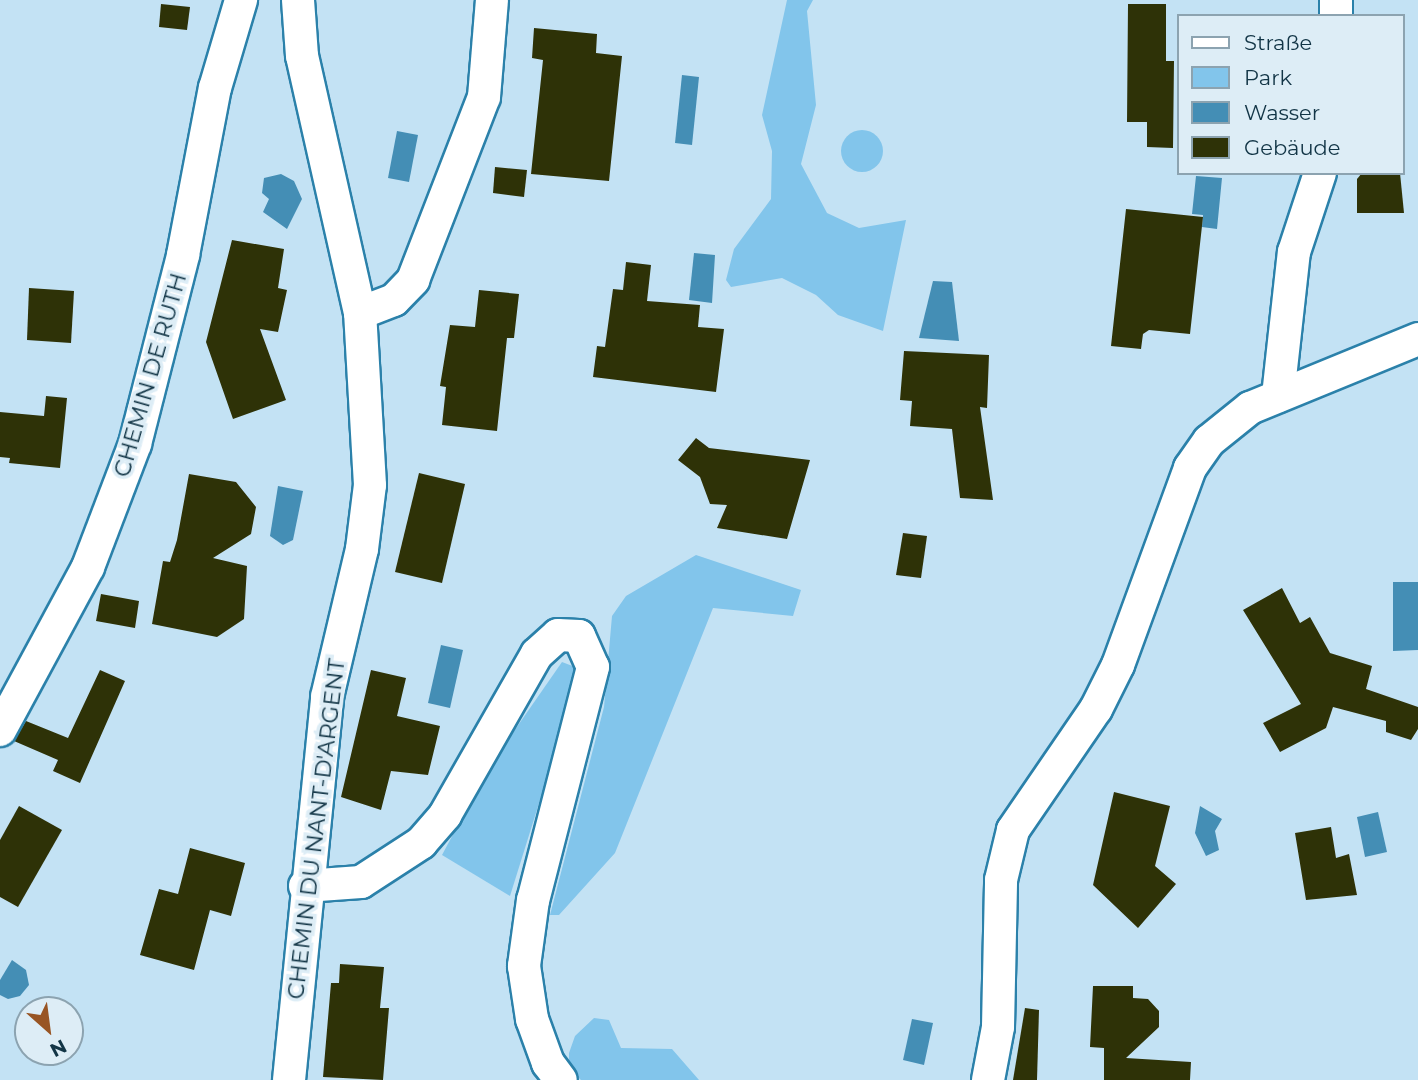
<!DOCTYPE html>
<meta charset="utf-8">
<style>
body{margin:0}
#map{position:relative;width:1418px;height:1080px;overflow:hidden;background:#c3e2f4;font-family:Montserrat,sans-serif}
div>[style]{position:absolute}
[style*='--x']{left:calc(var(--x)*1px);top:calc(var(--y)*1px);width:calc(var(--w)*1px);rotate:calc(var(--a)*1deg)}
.green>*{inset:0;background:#82c5eb}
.round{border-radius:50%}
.water>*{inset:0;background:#448eb5}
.building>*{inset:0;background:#2e3207}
.roads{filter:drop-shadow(2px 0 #2b81aa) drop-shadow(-2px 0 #2b81aa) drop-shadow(0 2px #2b81aa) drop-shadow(0 -2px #2b81aa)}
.street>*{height:32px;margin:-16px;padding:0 16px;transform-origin:16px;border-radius:16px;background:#fff}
span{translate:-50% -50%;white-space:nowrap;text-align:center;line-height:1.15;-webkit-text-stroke:7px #ddedf6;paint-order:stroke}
.street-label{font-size:23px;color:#123546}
.legend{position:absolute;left:1177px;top:14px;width:228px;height:161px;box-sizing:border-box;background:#ddedf6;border:2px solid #8ca3b0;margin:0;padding:9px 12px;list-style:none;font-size:21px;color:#123546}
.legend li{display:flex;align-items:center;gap:14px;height:35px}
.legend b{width:35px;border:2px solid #8ca3b0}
.north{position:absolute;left:14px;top:996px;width:70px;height:70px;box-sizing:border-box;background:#ddedf6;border:2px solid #8ca3b0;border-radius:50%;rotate:152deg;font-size:19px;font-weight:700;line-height:28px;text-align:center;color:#123546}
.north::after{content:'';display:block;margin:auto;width:24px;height:32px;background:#985524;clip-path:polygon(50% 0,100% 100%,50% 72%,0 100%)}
</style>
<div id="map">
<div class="green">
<div style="clip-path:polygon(787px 0,813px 0,807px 11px,816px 105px,801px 164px,827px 213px,859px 228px,906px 220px,883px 331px,838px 315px,816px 295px,782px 278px,731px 287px,726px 280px,734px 249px,771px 199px,772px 151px,762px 115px)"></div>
<div class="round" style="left:841px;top:130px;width:42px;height:42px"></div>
<div style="clip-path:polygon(696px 555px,801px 590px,793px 616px,713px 608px,615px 853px,559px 915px,550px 915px,604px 707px,612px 616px,626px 596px)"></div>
<div style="clip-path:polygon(562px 662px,575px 667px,571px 701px,510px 896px,442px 855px,489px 767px)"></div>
<div style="clip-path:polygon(594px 1018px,609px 1020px,621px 1048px,672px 1049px,699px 1080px,581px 1080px,569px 1069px,569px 1053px,575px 1036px)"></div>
</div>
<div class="water">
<div style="clip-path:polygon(682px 75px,699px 77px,692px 145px,675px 143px)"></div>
<div style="clip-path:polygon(397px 131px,418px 135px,409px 182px,388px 178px)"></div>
<div style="clip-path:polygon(281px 174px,294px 181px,302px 199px,287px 229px,263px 212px,269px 199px,262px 193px,264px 178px)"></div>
<div style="clip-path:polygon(1196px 176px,1222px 178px,1217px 229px,1202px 227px,1203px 215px,1192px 214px)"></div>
<div style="clip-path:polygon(694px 253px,715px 255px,712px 303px,689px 300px)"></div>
<div style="clip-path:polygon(933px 281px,952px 282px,959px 341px,919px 338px)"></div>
<div style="clip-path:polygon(278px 486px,303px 491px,293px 540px,283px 545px,270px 536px)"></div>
<div style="clip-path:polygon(1393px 582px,1418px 582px,1418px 650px,1393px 651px)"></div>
<div style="clip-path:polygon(441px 645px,463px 650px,450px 708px,428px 703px)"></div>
<div style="clip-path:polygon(1200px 806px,1222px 819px,1215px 831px,1219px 850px,1206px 856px,1195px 833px)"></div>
<div style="clip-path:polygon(1378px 812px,1387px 852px,1365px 857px,1357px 817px)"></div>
<div style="clip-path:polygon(12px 960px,26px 970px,29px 985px,20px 996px,8px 999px,0 995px,0 980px)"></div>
<div style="clip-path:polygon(912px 1019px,933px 1023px,924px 1065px,903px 1060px)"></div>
</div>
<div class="building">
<div style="clip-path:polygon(161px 4px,190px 7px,187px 30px,159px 27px)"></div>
<div style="clip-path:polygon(1128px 4px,1166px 4px,1166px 61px,1174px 61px,1173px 148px,1147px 147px,1147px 122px,1127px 122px)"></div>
<div style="clip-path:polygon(534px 28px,597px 34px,596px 53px,622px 56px,609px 181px,531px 174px,543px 60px,532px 58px)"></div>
<div style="clip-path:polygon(495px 167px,527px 170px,524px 197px,493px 193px)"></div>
<div style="clip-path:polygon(1362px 173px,1400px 173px,1404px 213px,1357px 213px,1357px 179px)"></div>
<div style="clip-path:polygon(1126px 209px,1203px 217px,1190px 334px,1149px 330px,1143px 334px,1141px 349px,1111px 346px)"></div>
<div style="clip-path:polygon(232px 240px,284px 249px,278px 288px,287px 290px,278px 332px,260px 329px,286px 400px,233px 419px,206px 342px)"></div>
<div style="clip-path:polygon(626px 262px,651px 265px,647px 301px,700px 305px,698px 327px,724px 329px,716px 392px,593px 377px,597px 346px,605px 347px,613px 289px,623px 290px)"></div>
<div style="clip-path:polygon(29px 288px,74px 291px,71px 343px,27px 340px)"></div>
<div style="clip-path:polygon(479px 290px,519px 294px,514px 338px,507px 338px,497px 431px,442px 425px,446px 387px,440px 386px,450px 325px,475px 327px)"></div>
<div style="clip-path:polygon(904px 351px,989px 355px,987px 408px,980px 407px,993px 500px,960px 498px,952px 429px,910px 426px,912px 401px,900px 400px)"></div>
<div style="clip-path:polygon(46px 396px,67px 398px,60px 468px,9px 463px,10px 458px,0 457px,0 412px,44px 416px)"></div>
<div style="clip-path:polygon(696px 438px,709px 448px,810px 460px,787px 539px,717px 528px,727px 505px,710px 504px,700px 477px,678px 460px)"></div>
<div style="clip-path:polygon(419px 473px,465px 484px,442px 583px,395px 572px)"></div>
<div style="clip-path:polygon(189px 474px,236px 482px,256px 507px,251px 534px,213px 558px,247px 566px,244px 619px,217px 637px,152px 624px,163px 561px,170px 562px,177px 540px)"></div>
<div style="clip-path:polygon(903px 533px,927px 536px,921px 578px,896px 575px)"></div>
<div style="clip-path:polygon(1282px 588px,1300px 623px,1310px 617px,1330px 653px,1372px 666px,1366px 689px,1418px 707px,1418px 729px,1411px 740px,1386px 732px,1386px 721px,1333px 707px,1326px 728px,1280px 752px,1263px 723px,1301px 704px,1243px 610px)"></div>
<div style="clip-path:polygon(101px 594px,139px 601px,135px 628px,96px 621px)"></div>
<div style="clip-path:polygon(100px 670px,125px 681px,80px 783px,53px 771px,58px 760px,14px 741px,26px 721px,68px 738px)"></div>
<div style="clip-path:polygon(371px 670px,406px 678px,397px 716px,440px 726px,428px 775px,391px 771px,381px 810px,341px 797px)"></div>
<div style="clip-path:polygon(1114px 792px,1170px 806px,1155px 866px,1176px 884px,1138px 928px,1093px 885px)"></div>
<div style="clip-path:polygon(19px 806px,62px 830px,18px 907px,0 897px,0 840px)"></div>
<div style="clip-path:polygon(1331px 827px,1336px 858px,1349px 854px,1357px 895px,1306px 900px,1295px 833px)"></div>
<div style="clip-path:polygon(190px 848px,245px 863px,231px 916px,210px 910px,194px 970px,140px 955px,159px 889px,178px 894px)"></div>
<div style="clip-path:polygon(340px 964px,384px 967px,380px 1008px,389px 1008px,383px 1080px,323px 1077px,331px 983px,339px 983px)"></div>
<div style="clip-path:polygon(1093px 986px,1133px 986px,1133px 998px,1148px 999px,1159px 1011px,1159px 1027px,1126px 1058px,1191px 1062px,1190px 1080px,1104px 1080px,1104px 1048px,1090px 1047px)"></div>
<div style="clip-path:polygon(1025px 1008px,1039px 1010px,1037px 1080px,1013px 1080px)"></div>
</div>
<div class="roads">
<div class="street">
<div style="--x:1336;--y:16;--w:16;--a:-90"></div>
<div style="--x:360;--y:313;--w:36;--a:-21"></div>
<div style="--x:394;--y:300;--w:28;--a:-46"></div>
<div style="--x:413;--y:280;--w:196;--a:-68.8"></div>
<div style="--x:484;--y:97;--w:97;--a:-85.3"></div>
<div style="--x:1278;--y:396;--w:145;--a:-83.7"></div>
<div style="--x:1294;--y:252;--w:83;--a:-71.8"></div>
<div style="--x:0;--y:730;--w:185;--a:-61.6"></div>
<div style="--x:88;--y:567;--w:132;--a:-69.1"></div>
<div style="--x:135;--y:444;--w:195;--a:-75.7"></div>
<div style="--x:183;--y:255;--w:170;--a:-79.2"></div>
<div style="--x:215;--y:88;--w:92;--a:-73.5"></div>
<div style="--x:305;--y:886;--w:56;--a:-4.1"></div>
<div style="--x:361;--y:882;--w:72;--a:-33"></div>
<div style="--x:421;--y:843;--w:37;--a:-49"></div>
<div style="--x:445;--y:815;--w:185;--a:-60.3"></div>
<div style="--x:537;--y:654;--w:28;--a:-42"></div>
<div style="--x:558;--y:635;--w:21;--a:3"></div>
<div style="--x:579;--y:636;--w:34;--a:66"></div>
<div style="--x:593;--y:667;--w:241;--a:104.4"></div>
<div style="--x:533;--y:900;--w:67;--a:97.8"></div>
<div style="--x:524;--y:966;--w:54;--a:81.4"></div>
<div style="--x:532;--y:1019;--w:47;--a:70"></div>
<div style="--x:548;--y:1063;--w:21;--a:53"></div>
<div style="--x:289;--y:1080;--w:385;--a:-84.3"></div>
<div style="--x:327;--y:697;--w:152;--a:-76.7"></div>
<div style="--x:362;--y:549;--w:64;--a:-82.9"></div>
<div style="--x:370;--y:485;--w:172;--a:-93.3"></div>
<div style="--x:360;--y:313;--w:263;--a:-102.7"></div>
<div style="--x:302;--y:56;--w:56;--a:-94.1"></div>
<div style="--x:988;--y:1080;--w:54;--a:-79.3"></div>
<div style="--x:998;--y:1027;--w:147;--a:-88.8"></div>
<div style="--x:1001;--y:880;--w:51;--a:-76.5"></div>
<div style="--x:1013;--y:830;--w:147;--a:-55.6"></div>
<div style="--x:1096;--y:709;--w:49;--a:-63.4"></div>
<div style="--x:1118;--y:665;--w:210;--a:-69.9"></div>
<div style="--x:1190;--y:468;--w:33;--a:-55"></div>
<div style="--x:1209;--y:441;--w:53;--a:-38.8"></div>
<div style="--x:1250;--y:408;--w:182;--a:-22.3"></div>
</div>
</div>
<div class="street-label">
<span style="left:150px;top:375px;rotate:-74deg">CHEMIN DE RUTH</span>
<span style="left:316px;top:829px;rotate:-83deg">CHEMIN DU NANT-D'ARGENT</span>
</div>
<ul class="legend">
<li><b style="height:9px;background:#fff"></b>Straße</li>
<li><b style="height:19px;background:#82c5eb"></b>Park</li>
<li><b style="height:19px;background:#448eb5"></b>Wasser</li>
<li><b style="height:19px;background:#2e3207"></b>Gebäude</li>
</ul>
<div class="north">N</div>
</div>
